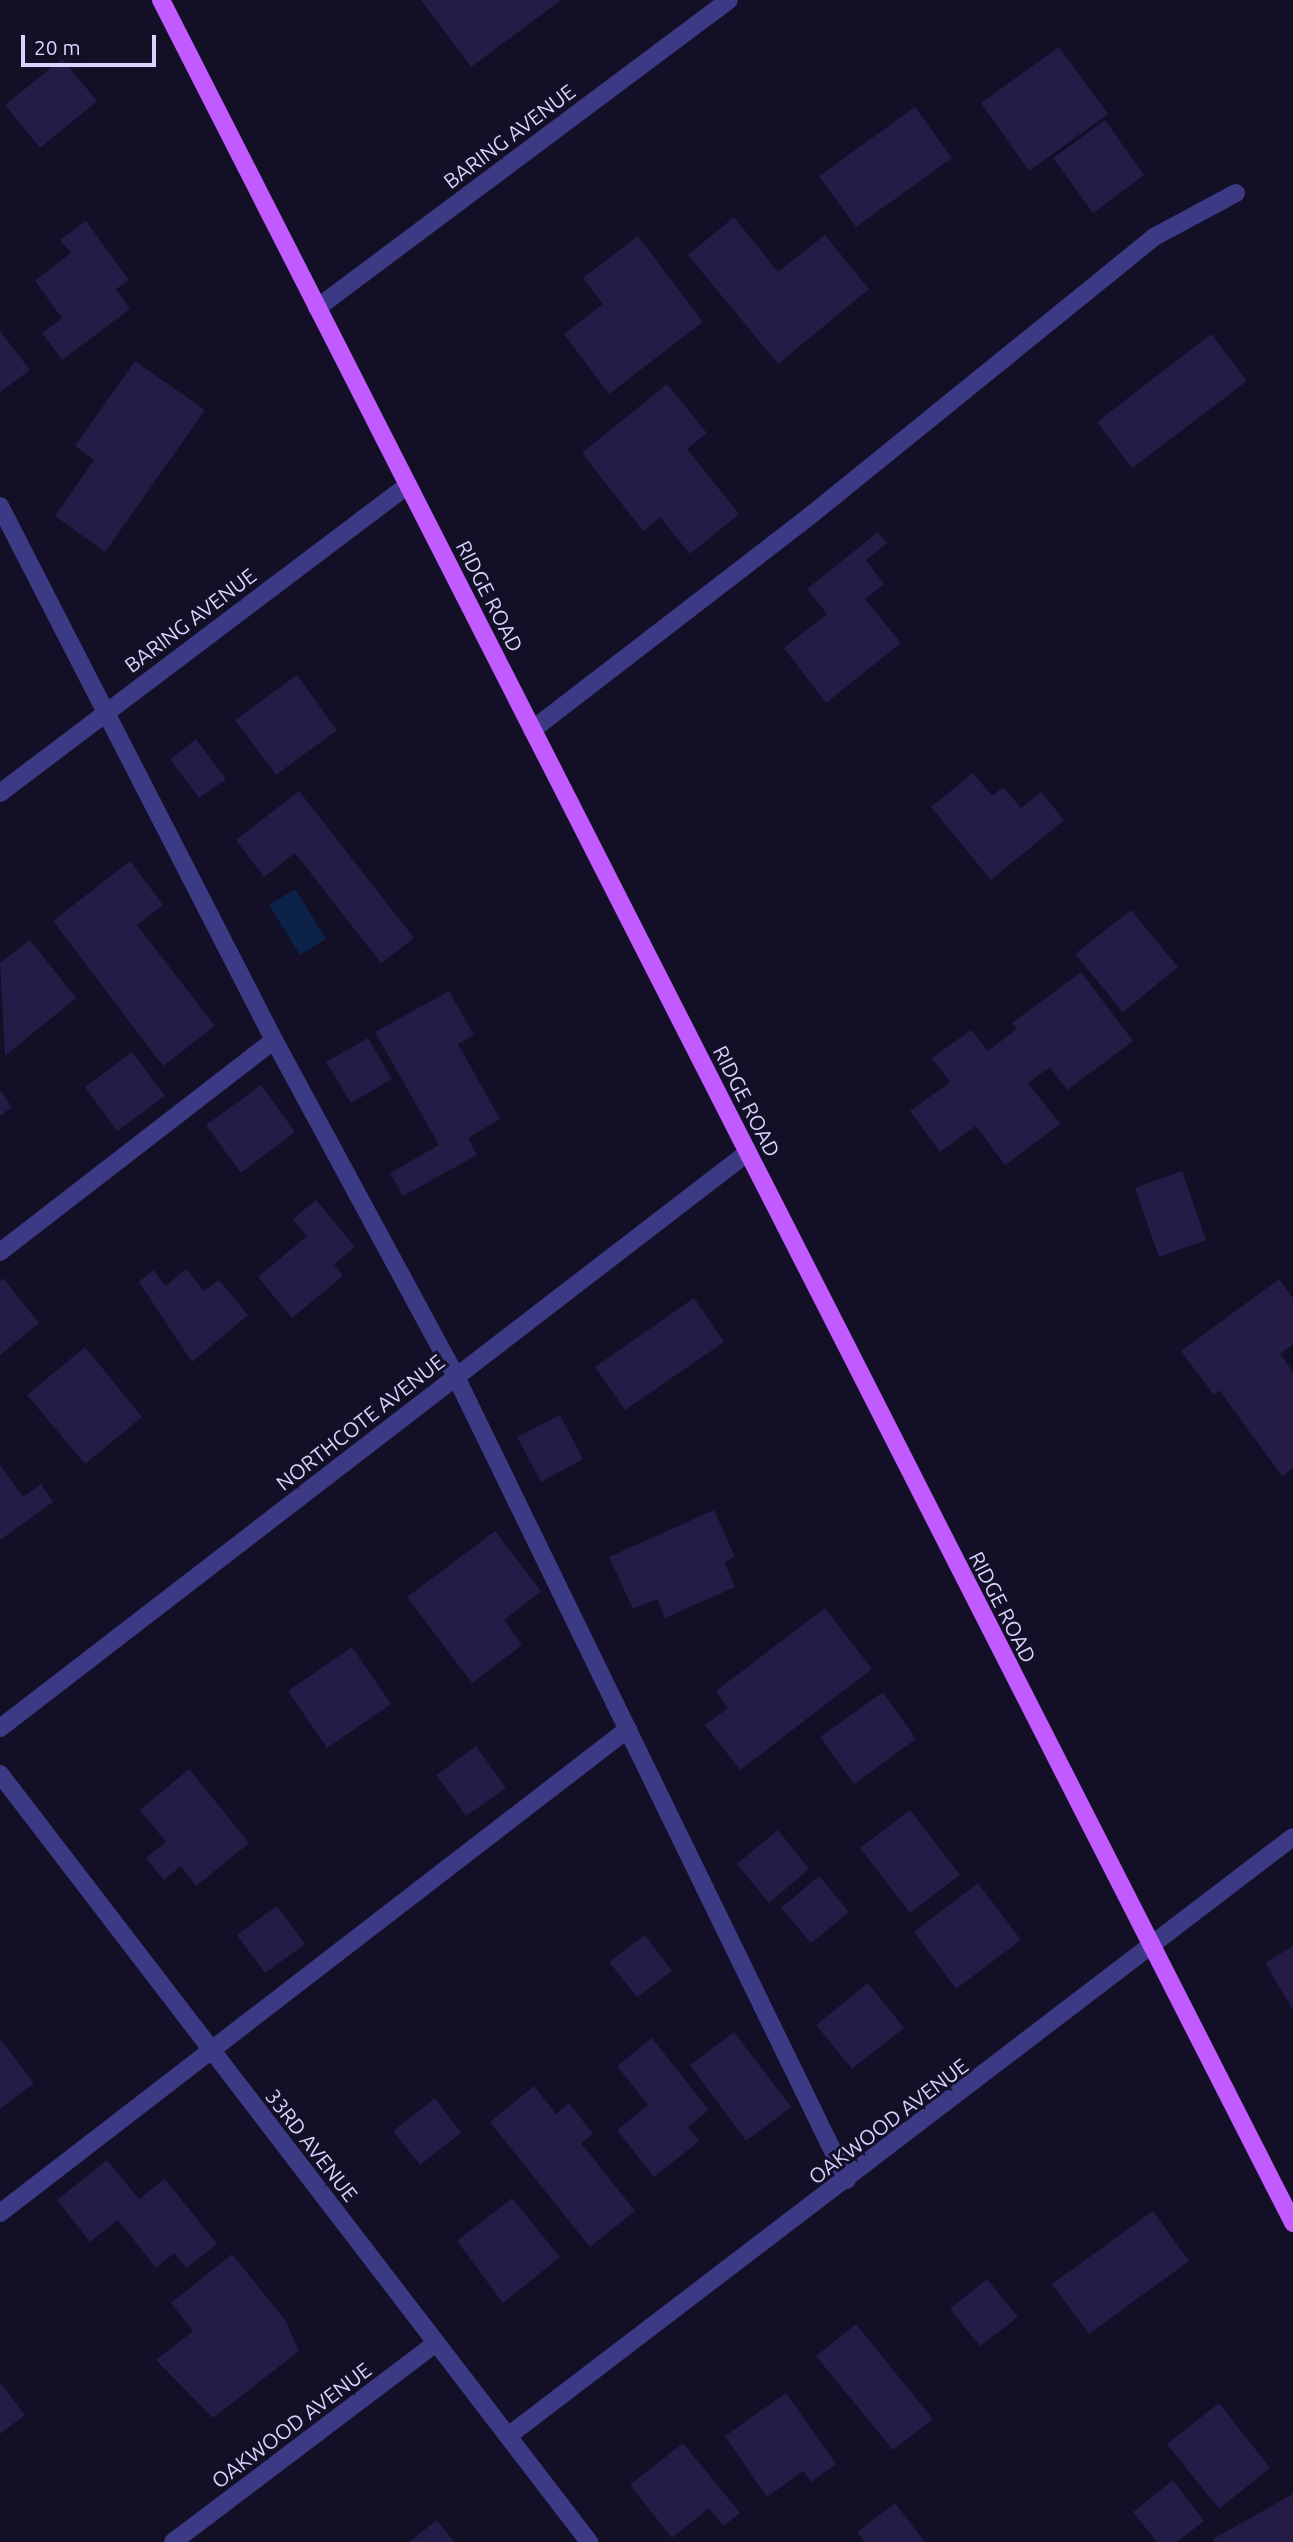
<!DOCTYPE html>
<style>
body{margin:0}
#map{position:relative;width:1293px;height:2542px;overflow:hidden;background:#130f26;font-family:Ubuntu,sans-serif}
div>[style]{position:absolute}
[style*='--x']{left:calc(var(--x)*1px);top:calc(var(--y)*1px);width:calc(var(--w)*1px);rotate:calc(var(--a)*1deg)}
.water>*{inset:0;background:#0c2248}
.building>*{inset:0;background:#241b47}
.service>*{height:18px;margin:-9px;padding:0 9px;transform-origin:9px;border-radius:9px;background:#3d3a85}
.minor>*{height:18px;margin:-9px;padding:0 9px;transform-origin:9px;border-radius:9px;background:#3d3a85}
.primary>*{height:18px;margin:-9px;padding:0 9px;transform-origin:9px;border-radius:9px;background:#c25bff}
span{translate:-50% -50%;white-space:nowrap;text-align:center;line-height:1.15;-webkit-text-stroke:6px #130f26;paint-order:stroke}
.street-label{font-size:21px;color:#d9d4ff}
.scale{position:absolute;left:21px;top:35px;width:135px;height:32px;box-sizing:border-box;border:4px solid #d9d4ff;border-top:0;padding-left:9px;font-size:21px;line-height:24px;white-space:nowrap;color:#d9d4ff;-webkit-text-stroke:5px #130f26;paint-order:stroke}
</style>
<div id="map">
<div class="water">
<div style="clip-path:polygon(295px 889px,326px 939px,300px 955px,269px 905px)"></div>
</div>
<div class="building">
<div style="clip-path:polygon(421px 0,561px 0,471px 67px)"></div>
<div style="clip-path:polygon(1059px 47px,1108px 114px,1029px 171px,981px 103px)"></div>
<div style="clip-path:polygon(62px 59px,97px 101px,40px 148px,5px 105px)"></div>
<div style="clip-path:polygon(915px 107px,952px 158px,856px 227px,819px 176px)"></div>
<div style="clip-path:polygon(1105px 120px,1144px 175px,1093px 213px,1053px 158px)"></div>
<div style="clip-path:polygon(734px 217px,778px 272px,825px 235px,869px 289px,778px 364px,688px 255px)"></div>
<div style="clip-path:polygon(86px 221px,129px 280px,116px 289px,130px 309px,62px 360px,42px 333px,62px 318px,35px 281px,71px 253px,60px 240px)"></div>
<div style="clip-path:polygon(638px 236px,703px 322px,609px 394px,564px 334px,603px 304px,583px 278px)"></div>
<div style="clip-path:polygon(0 331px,30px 370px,0 392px)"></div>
<div style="clip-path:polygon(1211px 334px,1247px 381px,1132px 468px,1097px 422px)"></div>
<div style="clip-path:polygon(135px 361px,205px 410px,105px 552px,55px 516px,94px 460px,75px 446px)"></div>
<div style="clip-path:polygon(667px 384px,707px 433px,687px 449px,739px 514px,690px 554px,660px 517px,643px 531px,582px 453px)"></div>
<div style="clip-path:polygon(878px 532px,887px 543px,866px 560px,884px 584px,865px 599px,901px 643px,826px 703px,784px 648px,827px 614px,807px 589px)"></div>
<div style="clip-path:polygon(297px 675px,337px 730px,276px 775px,235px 720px)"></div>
<div style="clip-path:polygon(196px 739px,226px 779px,199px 798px,170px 759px)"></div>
<div style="clip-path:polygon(973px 773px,992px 796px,1003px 787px,1021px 808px,1041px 792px,1064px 820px,991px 880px,931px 807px)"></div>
<div style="clip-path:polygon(299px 791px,414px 938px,381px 963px,295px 853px,264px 877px,236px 840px)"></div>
<div style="clip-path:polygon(130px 861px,163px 905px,137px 925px,215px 1026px,163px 1066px,53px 921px)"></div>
<div style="clip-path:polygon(1131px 910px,1178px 967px,1123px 1012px,1075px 954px)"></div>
<div style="clip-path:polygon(30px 940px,76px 998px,5px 1056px,0 963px)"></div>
<div style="clip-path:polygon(1081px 972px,1133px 1041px,1067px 1090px,1050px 1067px,1028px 1083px,1060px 1124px,1005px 1165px,976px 1126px,940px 1152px,910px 1111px,950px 1082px,932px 1058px,971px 1030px,988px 1051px,1017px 1029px,1012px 1023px)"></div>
<div style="clip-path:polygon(449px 991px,474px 1035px,458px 1044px,500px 1119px,468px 1138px,477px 1155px,403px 1196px,390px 1173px,439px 1145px,375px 1032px)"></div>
<div style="clip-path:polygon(368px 1038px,392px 1079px,351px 1103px,326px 1062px)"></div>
<div style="clip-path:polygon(132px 1052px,165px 1096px,117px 1131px,85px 1087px)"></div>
<div style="clip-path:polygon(261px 1085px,295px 1132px,241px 1173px,206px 1125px)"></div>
<div style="clip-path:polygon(0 1090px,12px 1107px,0 1116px)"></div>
<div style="clip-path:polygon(1182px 1171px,1206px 1240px,1159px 1257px,1135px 1188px)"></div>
<div style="clip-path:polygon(316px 1200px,355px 1247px,334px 1264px,343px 1276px,292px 1318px,258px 1277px,307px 1236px,293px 1219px)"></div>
<div style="clip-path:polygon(186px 1269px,204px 1291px,219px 1280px,248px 1315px,192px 1362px,139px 1282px,153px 1270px,166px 1286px)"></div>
<div style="clip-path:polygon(3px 1278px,39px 1323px,0 1355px,0 1281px)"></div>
<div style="clip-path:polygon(1279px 1279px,1293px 1298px,1293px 1344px,1280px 1354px,1293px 1372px,1293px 1468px,1282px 1476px,1219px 1390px,1214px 1395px,1181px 1351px)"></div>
<div style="clip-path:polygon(694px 1298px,724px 1342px,625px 1410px,595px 1367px)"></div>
<div style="clip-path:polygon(85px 1347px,142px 1417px,85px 1464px,27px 1395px)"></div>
<div style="clip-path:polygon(560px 1415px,583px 1459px,541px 1482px,517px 1437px)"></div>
<div style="clip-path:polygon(0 1465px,23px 1497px,41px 1484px,53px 1502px,0 1540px)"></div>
<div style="clip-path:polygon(714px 1510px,735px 1557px,724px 1562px,735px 1587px,665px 1618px,657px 1599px,633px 1609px,609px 1557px)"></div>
<div style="clip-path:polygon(495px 1531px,541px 1591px,504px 1620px,522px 1645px,472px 1683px,407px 1597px)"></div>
<div style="clip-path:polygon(825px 1608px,872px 1669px,740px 1770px,705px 1725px,728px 1708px,716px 1691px)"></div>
<div style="clip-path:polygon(352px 1647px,391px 1704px,327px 1748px,288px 1691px)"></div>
<div style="clip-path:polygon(883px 1692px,916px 1739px,854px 1784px,820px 1737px)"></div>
<div style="clip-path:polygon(476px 1746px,506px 1788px,466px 1816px,436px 1775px)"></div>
<div style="clip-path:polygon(189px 1769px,249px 1843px,196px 1886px,181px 1866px,164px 1880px,146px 1858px,166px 1842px,140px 1810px)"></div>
<div style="clip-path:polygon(910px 1810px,960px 1875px,910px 1913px,860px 1848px)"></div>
<div style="clip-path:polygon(778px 1830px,809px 1869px,769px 1903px,737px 1864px)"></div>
<div style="clip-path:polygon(819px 1876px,849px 1912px,811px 1943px,781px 1908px)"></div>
<div style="clip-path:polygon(978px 1883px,1021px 1940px,956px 1989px,914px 1932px)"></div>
<div style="clip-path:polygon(277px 1906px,305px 1944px,265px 1973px,237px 1935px)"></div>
<div style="clip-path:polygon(645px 1935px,672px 1971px,637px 1997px,609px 1962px)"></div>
<div style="clip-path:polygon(1293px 1946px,1293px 2010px,1265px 1963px)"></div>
<div style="clip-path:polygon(868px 1983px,904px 2028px,852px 2069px,816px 2025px)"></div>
<div style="clip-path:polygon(734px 2032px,791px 2107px,746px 2141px,690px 2065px)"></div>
<div style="clip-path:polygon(652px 2038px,709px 2110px,688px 2127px,699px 2141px,654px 2177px,617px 2130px,648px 2105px,617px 2066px)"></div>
<div style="clip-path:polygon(0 2039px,34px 2083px,0 2109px)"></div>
<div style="clip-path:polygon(534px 2086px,556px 2114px,569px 2103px,593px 2134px,581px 2143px,635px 2211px,590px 2247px,490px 2122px)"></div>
<div style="clip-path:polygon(435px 2098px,461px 2133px,420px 2165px,393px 2131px)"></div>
<div style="clip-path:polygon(107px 2160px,139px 2199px,165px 2179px,217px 2244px,186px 2268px,174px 2253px,156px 2268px,118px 2220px,90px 2242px,57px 2200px)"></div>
<div style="clip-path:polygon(512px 2198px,560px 2257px,503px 2303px,457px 2241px)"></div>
<div style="clip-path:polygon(1153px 2211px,1189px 2261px,1089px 2334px,1052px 2284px)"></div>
<div style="clip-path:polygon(232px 2254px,285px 2320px,299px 2351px,213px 2418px,156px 2360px,193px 2331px,171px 2303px)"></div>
<div style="clip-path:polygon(987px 2279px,1018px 2317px,980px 2346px,950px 2309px)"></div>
<div style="clip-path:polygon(856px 2324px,933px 2419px,893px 2450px,816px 2356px)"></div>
<div style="clip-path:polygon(0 2382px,25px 2415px,0 2434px)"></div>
<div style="clip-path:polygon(786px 2393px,836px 2464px,811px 2482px,803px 2471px,767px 2497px,725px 2436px)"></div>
<div style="clip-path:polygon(1219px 2403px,1270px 2468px,1219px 2509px,1167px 2444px)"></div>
<div style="clip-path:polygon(683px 2443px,740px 2513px,723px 2526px,709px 2508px,672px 2538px,630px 2485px)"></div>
<div style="clip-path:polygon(1173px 2480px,1204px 2521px,1177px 2542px,1157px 2542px,1133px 2512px)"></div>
<div style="clip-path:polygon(1293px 2494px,1293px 2542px,1215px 2542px,1213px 2539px)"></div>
<div style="clip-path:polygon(895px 2503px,925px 2542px,865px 2542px,857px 2532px)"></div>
<div style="clip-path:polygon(437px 2520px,454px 2542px,409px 2542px)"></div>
</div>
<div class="service">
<div style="--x:0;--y:506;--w:600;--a:62.84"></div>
<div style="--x:274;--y:1040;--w:383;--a:61.6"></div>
<div style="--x:456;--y:1377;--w:893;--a:64.04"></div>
<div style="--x:532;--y:730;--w:352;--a:-37.6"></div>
<div style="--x:811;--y:515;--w:442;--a:-39"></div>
<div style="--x:1154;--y:237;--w:93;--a:-28.2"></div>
<div style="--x:0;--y:1252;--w:346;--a:-37.7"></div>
<div style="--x:0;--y:2213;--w:793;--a:-37.62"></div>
</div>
<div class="minor">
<div style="--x:317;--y:308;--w:514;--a:-36.78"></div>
<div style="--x:0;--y:793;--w:511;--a:-37.05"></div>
<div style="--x:0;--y:1728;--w:943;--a:-37.59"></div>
<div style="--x:0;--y:1774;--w:968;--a:52.51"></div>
<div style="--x:508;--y:2436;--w:987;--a:-37.35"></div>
<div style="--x:173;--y:2542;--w:330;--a:-37.1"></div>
</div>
<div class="primary">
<div style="--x:161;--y:0;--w:2495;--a:63.01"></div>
</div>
<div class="street-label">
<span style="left:509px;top:136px;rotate:-37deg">BARING AVENUE</span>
<span style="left:490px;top:596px;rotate:63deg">RIDGE ROAD</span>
<span style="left:190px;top:620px;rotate:-37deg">BARING AVENUE</span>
<span style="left:747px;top:1101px;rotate:63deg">RIDGE ROAD</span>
<span style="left:360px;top:1422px;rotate:-38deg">NORTHCOTE AVENUE</span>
<span style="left:1003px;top:1607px;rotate:63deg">RIDGE ROAD</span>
<span style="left:888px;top:2121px;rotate:-37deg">OAKWOOD AVENUE</span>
<span style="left:312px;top:2145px;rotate:52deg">33RD AVENUE</span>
<span style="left:291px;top:2425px;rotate:-37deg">OAKWOOD AVENUE</span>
</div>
<div class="scale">20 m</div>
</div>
